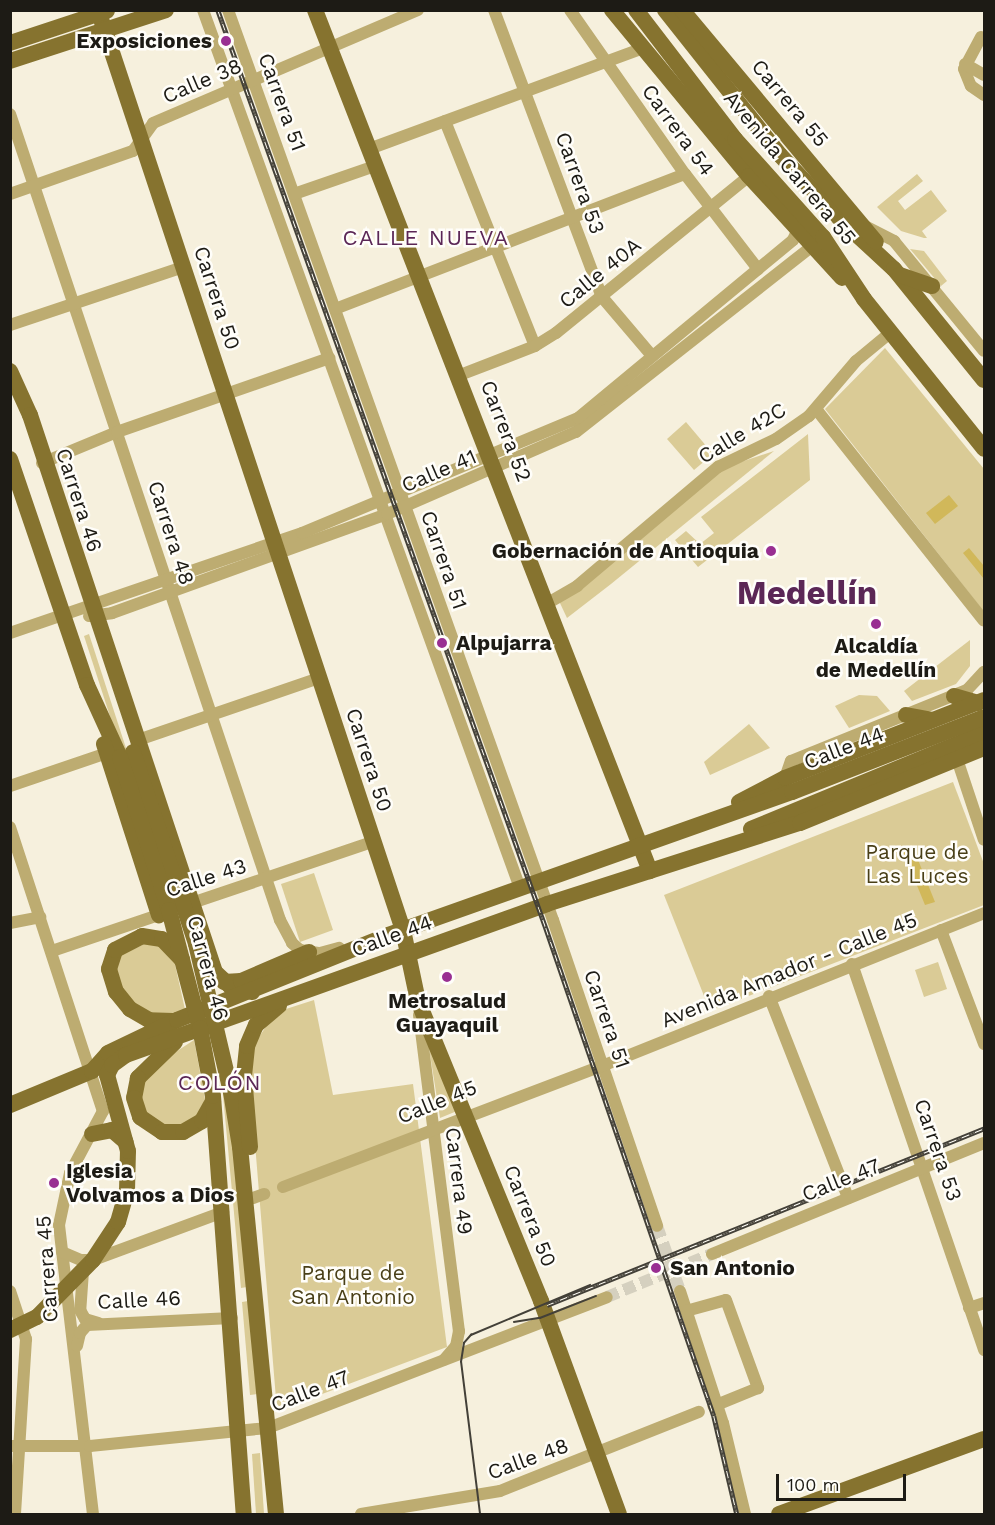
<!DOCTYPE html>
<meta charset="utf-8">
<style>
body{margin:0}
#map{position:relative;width:995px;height:1525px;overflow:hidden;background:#f6f0dd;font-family:"Work Sans",sans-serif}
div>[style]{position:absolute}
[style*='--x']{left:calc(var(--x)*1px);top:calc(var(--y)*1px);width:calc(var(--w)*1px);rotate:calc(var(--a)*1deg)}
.green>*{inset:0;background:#dacb96}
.water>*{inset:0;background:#d1b85a}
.minor-tunnel>*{height:12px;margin-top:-6px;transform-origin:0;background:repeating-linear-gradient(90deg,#d5d0bf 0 12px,transparent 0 18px)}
.minor>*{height:12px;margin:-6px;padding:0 6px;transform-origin:6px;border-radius:6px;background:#bdac71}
.major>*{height:16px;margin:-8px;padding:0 8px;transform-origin:8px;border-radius:8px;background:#86732f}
.tram>*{height:1.5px;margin:-0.75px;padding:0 0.75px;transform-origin:0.75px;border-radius:0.75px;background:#434038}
.rail>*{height:4.5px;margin-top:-2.25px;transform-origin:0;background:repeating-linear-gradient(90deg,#fffefa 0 7px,#434038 0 14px);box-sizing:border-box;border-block:2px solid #434038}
.major-bridge>*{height:16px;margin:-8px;padding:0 8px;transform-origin:8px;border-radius:8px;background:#86732f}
.dots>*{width:16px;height:16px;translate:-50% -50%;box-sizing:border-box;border:3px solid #fffefa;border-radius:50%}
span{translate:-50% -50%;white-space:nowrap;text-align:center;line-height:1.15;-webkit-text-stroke:5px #fffefa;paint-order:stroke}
.poi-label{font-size:21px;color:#1d1b15;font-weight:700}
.right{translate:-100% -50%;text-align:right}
.left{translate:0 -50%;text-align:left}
.street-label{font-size:21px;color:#1d1b15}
.park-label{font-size:21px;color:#493f17}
.neighbourhood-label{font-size:22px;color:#5b2756;letter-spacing:1.5px}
.town-label{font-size:33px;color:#5b2756;font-weight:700}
.frame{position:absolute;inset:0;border:12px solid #1d1b15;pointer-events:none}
.scale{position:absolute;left:776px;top:1474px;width:130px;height:27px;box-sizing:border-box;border:3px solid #1d1b15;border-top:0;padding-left:8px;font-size:18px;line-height:21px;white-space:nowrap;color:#1d1b15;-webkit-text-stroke:4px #fffefa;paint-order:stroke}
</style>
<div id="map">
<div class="green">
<div style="clip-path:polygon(917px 174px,923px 181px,898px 201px,905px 210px,931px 190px,947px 211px,922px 231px,927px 238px,924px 238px,901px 231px,877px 207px)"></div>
<div style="clip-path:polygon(910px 249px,924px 251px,947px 281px,941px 286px)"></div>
<div style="clip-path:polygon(885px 348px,984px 469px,984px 612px,825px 409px)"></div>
<div style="clip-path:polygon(686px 422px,713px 454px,694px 470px,667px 439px)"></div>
<div style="clip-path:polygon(808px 434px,810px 480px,698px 567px,675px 540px,686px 531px,700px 544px,714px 533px,701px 517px)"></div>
<div style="clip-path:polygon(774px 451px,611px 584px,567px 618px,559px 601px,723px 468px)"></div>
<div style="clip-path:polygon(89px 634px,171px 887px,166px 889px,84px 636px)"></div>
<div style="clip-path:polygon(970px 640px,970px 666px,956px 684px,912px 701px,904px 691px)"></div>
<div style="clip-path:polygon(859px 695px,877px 696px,890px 711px,849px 728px,835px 706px)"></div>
<div style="clip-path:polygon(749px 724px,770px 748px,710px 775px,704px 762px)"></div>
<div style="clip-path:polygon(953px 782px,984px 864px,984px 905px,710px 1011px,664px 895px)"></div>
<div style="clip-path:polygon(314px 873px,333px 930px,300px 942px,281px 884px)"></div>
<div style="clip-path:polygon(153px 940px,174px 960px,186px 1014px,168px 1018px,141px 1009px,118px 988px,112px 959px)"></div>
<div style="clip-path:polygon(938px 962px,947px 989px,924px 997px,915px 970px)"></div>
<div style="clip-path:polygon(314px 1000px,333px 1095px,413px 1084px,447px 1347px,277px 1411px,251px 1095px,252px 1058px,257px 1040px,269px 1022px,286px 1009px)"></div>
<div style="clip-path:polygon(194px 1040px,205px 1099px,198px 1116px,177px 1130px,150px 1121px,135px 1096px,154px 1066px)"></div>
<div style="clip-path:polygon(428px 1041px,457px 1111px,440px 1118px)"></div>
<div style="clip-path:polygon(228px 1094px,247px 1287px,241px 1288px,223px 1095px)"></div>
<div style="clip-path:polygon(248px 1301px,257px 1394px,250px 1395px,242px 1302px)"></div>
<div style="clip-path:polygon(260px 1453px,264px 1514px,256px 1514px,252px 1454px)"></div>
</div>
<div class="water">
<div style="clip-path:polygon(949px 495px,958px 506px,935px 524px,926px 513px)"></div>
<div style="clip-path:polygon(969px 548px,984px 566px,984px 579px,963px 553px)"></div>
<div style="clip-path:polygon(912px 845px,935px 902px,925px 905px,902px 849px)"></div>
</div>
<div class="minor-tunnel">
<div style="--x:657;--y:1226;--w:69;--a:70.5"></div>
<div style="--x:607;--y:1297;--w:113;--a:-22.3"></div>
</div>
<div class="minor">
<div style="--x:203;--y:10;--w:933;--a:70.15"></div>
<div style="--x:228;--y:10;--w:966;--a:70.35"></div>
<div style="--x:553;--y:920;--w:323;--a:71.2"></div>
<div style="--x:494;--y:10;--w:307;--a:69.4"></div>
<div style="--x:602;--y:297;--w:77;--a:49.7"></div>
<div style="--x:570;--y:10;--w:200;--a:55"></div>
<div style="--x:685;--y:174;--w:120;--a:52.5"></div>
<div style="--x:981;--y:37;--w:36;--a:118"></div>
<div style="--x:964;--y:69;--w:18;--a:68"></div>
<div style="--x:971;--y:86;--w:16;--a:35"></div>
<div style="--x:965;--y:64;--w:22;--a:30"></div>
<div style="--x:10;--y:114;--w:850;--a:71.48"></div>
<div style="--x:280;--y:920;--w:26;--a:62"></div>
<div style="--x:292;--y:943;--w:11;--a:41"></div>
<div style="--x:300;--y:950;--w:20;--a:9"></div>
<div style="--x:320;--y:953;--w:20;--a:-15"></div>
<div style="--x:445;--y:121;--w:242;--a:68.2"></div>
<div style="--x:369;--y:149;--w:292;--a:-20.2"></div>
<div style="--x:10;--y:194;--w:130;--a:-19.3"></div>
<div style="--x:133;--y:151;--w:34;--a:-54"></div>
<div style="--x:153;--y:123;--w:288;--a:-23.1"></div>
<div style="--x:294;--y:194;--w:86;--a:-19.1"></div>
<div style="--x:865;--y:226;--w:33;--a:27"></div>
<div style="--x:894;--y:241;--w:142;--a:50.7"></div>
<div style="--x:335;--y:309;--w:375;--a:-21.1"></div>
<div style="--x:10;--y:325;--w:182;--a:-18.5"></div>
<div style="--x:460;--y:375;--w:80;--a:-21.1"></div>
<div style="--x:535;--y:346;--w:25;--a:-32"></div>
<div style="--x:556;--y:333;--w:249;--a:-39.1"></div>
<div style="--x:816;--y:409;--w:270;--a:51.6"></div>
<div style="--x:42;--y:463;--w:81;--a:-22.5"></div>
<div style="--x:117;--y:432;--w:225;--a:-19.2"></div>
<div style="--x:548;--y:603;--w:34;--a:-30"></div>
<div style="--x:577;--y:586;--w:185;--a:-40.2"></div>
<div style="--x:718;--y:467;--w:64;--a:-25.8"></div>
<div style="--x:776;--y:439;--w:40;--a:-34.9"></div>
<div style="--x:809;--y:416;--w:72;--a:-49.5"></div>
<div style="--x:856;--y:361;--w:45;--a:-39.6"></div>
<div style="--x:89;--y:616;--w:23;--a:-7"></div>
<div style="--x:112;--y:613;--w:292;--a:-19.8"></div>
<div style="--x:387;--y:514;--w:206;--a:-23.5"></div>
<div style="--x:576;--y:432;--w:299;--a:-38.2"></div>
<div style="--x:10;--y:633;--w:309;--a:-18.9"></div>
<div style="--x:302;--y:533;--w:299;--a:-22.6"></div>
<div style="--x:578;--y:418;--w:279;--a:-39.6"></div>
<div style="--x:793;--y:240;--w:10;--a:-66"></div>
<div style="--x:138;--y:740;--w:191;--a:-18.9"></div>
<div style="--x:957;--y:759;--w:85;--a:71.6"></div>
<div style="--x:785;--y:778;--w:18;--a:-71"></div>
<div style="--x:791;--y:761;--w:190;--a:-22"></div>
<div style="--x:967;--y:690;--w:25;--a:-47"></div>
<div style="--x:10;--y:786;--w:102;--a:-18.8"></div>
<div style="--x:10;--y:827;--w:299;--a:71.9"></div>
<div style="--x:103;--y:1111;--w:70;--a:118"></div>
<div style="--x:70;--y:1173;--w:53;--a:101.9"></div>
<div style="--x:59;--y:1225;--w:291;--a:83.3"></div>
<div style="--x:186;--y:905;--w:196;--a:-18.7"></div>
<div style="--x:10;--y:923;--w:31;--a:-11"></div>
<div style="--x:941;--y:930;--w:122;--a:69.3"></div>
<div style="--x:52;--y:951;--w:121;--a:-18.7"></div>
<div style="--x:852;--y:964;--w:408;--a:71.1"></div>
<div style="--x:769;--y:996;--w:217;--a:68.6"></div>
<div style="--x:419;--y:1015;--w:319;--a:82.8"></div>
<div style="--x:459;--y:1331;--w:15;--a:101"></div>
<div style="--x:456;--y:1346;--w:18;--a:131"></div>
<div style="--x:283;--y:1187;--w:341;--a:-20.8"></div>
<div style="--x:602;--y:1066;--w:412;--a:-21.8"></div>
<div style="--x:253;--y:1198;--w:12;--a:-20"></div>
<div style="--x:62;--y:1252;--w:21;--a:23"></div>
<div style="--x:81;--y:1260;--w:12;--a:0"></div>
<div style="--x:93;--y:1260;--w:139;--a:-20.3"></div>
<div style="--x:712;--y:1254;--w:294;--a:-22.2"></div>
<div style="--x:83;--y:1271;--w:39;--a:94"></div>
<div style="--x:80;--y:1310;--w:10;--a:61"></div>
<div style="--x:85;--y:1319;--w:14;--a:17"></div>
<div style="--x:10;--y:1291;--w:51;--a:71.6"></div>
<div style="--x:26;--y:1339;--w:175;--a:93.6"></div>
<div style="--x:680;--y:1291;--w:139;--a:72"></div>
<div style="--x:723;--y:1423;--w:94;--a:76.4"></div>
<div style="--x:969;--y:1308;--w:16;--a:-18"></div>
<div style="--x:686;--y:1311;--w:41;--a:-15.4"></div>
<div style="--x:726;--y:1300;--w:94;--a:70"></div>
<div style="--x:758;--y:1388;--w:48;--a:157.8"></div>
<div style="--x:77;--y:1346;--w:13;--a:-77"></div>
<div style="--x:80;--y:1333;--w:11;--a:-49"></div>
<div style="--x:87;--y:1325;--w:145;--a:-2.8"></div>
<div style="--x:10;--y:1446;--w:80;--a:0"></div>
<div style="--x:90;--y:1446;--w:179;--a:-5.8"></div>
<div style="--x:268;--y:1428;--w:363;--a:-21.1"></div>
<div style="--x:361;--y:1514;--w:141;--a:-9.4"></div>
<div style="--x:500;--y:1491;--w:214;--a:-21.7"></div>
</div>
<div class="major">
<div style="--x:98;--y:10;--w:969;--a:71.66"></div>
<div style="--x:403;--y:930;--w:73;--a:78.1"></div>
<div style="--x:418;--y:1001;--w:324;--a:67.7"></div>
<div style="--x:541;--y:1301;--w:227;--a:69.9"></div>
<div style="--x:315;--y:10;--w:924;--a:68.74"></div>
<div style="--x:612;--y:10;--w:215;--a:50.5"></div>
<div style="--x:749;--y:176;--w:138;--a:47.6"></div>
<div style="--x:636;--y:10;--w:163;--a:52.5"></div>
<div style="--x:735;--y:139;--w:132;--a:48.1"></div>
<div style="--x:823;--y:237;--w:74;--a:56.5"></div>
<div style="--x:864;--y:299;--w:192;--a:51.3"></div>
<div style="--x:665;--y:10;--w:185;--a:51.6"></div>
<div style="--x:780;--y:155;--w:92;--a:46.8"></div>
<div style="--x:843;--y:222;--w:69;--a:42.7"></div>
<div style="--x:894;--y:269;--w:143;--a:51"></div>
<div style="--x:682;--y:10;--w:302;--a:50.1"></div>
<div style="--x:10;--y:43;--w:102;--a:-18.3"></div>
<div style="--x:10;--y:61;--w:164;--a:-18.1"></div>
<div style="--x:900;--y:275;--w:34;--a:19"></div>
<div style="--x:10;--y:371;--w:48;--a:65.6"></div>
<div style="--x:30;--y:415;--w:587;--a:71.63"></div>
<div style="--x:215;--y:972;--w:21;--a:43"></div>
<div style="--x:230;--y:986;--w:23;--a:15"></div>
<div style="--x:10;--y:459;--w:239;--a:71.2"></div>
<div style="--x:87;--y:685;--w:79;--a:65.4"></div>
<div style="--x:954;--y:696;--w:25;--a:16"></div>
<div style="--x:906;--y:715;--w:26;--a:11"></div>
<div style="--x:104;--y:744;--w:180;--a:72.2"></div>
<div style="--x:739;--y:802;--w:52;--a:-27.6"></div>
<div style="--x:785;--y:778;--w:214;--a:-21.4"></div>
<div style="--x:751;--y:829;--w:252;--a:-22.4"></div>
<div style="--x:224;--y:982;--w:17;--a:-3"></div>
<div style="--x:241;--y:981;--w:74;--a:-23.1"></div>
<div style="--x:173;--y:1021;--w:24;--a:-178"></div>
<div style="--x:149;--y:1020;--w:22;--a:-150"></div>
<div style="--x:130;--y:1009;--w:22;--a:-129"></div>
<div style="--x:116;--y:992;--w:24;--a:-107"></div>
<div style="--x:109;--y:969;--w:20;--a:-72"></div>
<div style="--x:115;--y:950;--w:30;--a:-27"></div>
<div style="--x:142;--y:936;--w:20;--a:9"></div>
<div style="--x:162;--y:939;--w:29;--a:46"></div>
<div style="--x:175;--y:1042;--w:52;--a:135.8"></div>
<div style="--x:138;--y:1078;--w:20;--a:101"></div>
<div style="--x:134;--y:1098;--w:20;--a:72"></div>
<div style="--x:140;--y:1117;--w:27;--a:34"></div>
<div style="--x:162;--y:1132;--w:21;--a:0"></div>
<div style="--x:183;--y:1132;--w:22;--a:-30"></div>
<div style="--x:202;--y:1121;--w:23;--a:-61"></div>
<div style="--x:231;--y:1092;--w:56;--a:80.7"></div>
<div style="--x:240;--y:1147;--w:369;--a:84.4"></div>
<div style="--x:213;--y:1096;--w:419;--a:85.8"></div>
<div style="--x:10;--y:1105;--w:89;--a:-22.5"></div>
<div style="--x:92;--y:1071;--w:24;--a:-48"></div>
<div style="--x:108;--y:1053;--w:76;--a:-25.6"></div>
<div style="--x:177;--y:1020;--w:227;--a:-21.9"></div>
<div style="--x:388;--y:935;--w:429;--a:-19.5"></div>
<div style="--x:792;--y:792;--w:206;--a:-21.3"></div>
<div style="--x:92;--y:1134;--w:20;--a:-11"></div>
<div style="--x:112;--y:1130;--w:18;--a:41"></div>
<div style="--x:250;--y:1147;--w:71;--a:-94.8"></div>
<div style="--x:244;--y:1076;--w:30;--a:-84"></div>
<div style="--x:247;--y:1046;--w:23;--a:-67"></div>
<div style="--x:256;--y:1025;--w:30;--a:-40"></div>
<div style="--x:10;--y:1330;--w:30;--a:-26"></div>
<div style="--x:37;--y:1317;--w:80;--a:-45.5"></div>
<div style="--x:93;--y:1260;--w:45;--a:-56.7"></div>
<div style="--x:118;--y:1222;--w:32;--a:-74"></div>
<div style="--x:127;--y:1191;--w:40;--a:-88.6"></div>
<div style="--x:128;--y:1151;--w:79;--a:-105.4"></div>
<div style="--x:107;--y:1075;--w:11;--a:-63"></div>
<div style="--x:112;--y:1065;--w:17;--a:-36"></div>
<div style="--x:126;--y:1055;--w:447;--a:-19.7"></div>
<div style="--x:547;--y:904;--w:266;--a:-17.8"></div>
<div style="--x:800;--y:823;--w:199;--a:-22.2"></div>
<div style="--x:779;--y:1514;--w:218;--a:-20.1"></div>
</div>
<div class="tram">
<div style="--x:514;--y:1322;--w:26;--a:-9"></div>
<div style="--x:540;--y:1318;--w:60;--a:-21.4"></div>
<div style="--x:480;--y:1514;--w:153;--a:-97.1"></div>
<div style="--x:461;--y:1362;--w:19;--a:-81"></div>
<div style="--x:464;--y:1343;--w:11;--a:-49"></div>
<div style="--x:471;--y:1335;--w:129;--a:-22.8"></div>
</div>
<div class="rail">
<div style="--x:218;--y:10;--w:975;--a:70.34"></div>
<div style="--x:546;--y:928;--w:516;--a:71"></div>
<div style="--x:714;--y:1416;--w:101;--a:76.8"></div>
<div style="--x:547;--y:1305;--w:471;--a:-22"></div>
</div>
<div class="major-bridge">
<div style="--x:133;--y:752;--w:202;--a:71.8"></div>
<div style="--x:196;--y:944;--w:152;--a:76.7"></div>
<div style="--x:120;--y:757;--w:161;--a:72.2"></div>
<div style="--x:169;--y:910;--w:122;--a:75.3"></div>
<div style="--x:200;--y:1028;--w:69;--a:79.2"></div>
</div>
<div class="dots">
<div style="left:226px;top:41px;background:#992f92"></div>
<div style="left:771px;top:551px;background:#992f92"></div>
<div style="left:876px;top:624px;background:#992f92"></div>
<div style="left:442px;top:643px;background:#992f92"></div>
<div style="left:447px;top:977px;background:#992f92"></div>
<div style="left:54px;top:1183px;background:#992f92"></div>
<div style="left:656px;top:1268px;background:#992f92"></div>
</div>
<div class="poi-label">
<span class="right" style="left:212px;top:41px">Exposiciones</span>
<span class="right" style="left:759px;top:551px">Gobernación de Antioquia</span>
<span class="left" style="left:456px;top:643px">Alpujarra</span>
<span style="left:876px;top:658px">Alcaldía<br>de Medellín</span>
<span style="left:447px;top:1013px">Metrosalud<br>Guayaquil</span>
<span class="left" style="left:66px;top:1183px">Iglesia<br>Volvamos a Dios</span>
<span class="left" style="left:670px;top:1268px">San Antonio</span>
</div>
<div class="street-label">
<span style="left:202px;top:81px;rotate:-23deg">Calle 38</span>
<span style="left:282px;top:102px;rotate:70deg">Carrera 51</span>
<span style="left:790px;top:103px;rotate:50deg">Carrera 55</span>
<span style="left:678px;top:130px;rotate:54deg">Carrera 54</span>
<span style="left:790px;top:168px;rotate:50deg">Avenida Carrera 55</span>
<span style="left:580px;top:183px;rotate:70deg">Carrera 53</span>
<span style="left:600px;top:273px;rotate:-39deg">Calle 40A</span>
<span style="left:217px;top:298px;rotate:72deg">Carrera 50</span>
<span style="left:506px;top:431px;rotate:69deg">Carrera 52</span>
<span style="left:742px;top:433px;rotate:-31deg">Calle 42C</span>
<span style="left:439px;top:471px;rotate:-23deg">Calle 41</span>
<span style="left:79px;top:500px;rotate:72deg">Carrera 46</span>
<span style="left:171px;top:533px;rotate:72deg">Carrera 48</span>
<span style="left:444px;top:560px;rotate:71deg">Carrera 51</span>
<span style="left:844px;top:748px;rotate:-21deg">Calle 44</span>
<span style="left:369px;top:760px;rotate:72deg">Carrera 50</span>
<span style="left:206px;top:878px;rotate:-18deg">Calle 43</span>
<span style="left:392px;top:936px;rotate:-20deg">Calle 44</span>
<span style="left:208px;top:968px;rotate:75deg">Carrera 46</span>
<span style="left:789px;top:970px;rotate:-22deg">Avenida Amador - Calle 45</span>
<span style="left:607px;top:1019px;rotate:71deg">Carrera 51</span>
<span style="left:437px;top:1102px;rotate:-22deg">Calle 45</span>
<span style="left:938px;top:1150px;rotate:71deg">Carrera 53</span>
<span style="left:841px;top:1180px;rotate:-22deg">Calle 47</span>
<span style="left:459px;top:1181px;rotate:83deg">Carrera 49</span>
<span style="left:530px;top:1216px;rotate:68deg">Carrera 50</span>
<span style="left:47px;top:1269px;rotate:-94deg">Carrera 45</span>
<span style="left:139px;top:1300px;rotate:-3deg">Calle 46</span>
<span style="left:310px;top:1391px;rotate:-21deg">Calle 47</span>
<span style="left:528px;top:1459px;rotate:-20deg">Calle 48</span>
</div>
<div class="park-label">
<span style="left:917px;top:864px">Parque de<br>Las Luces</span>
<span style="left:353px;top:1285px">Parque de<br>San Antonio</span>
</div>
<div class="neighbourhood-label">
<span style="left:426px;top:238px">CALLE NUEVA</span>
<span style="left:220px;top:1083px">COLÓN</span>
</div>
<div class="town-label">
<span style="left:807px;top:593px">Medellín</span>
</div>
<div class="frame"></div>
<div class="scale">100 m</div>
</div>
